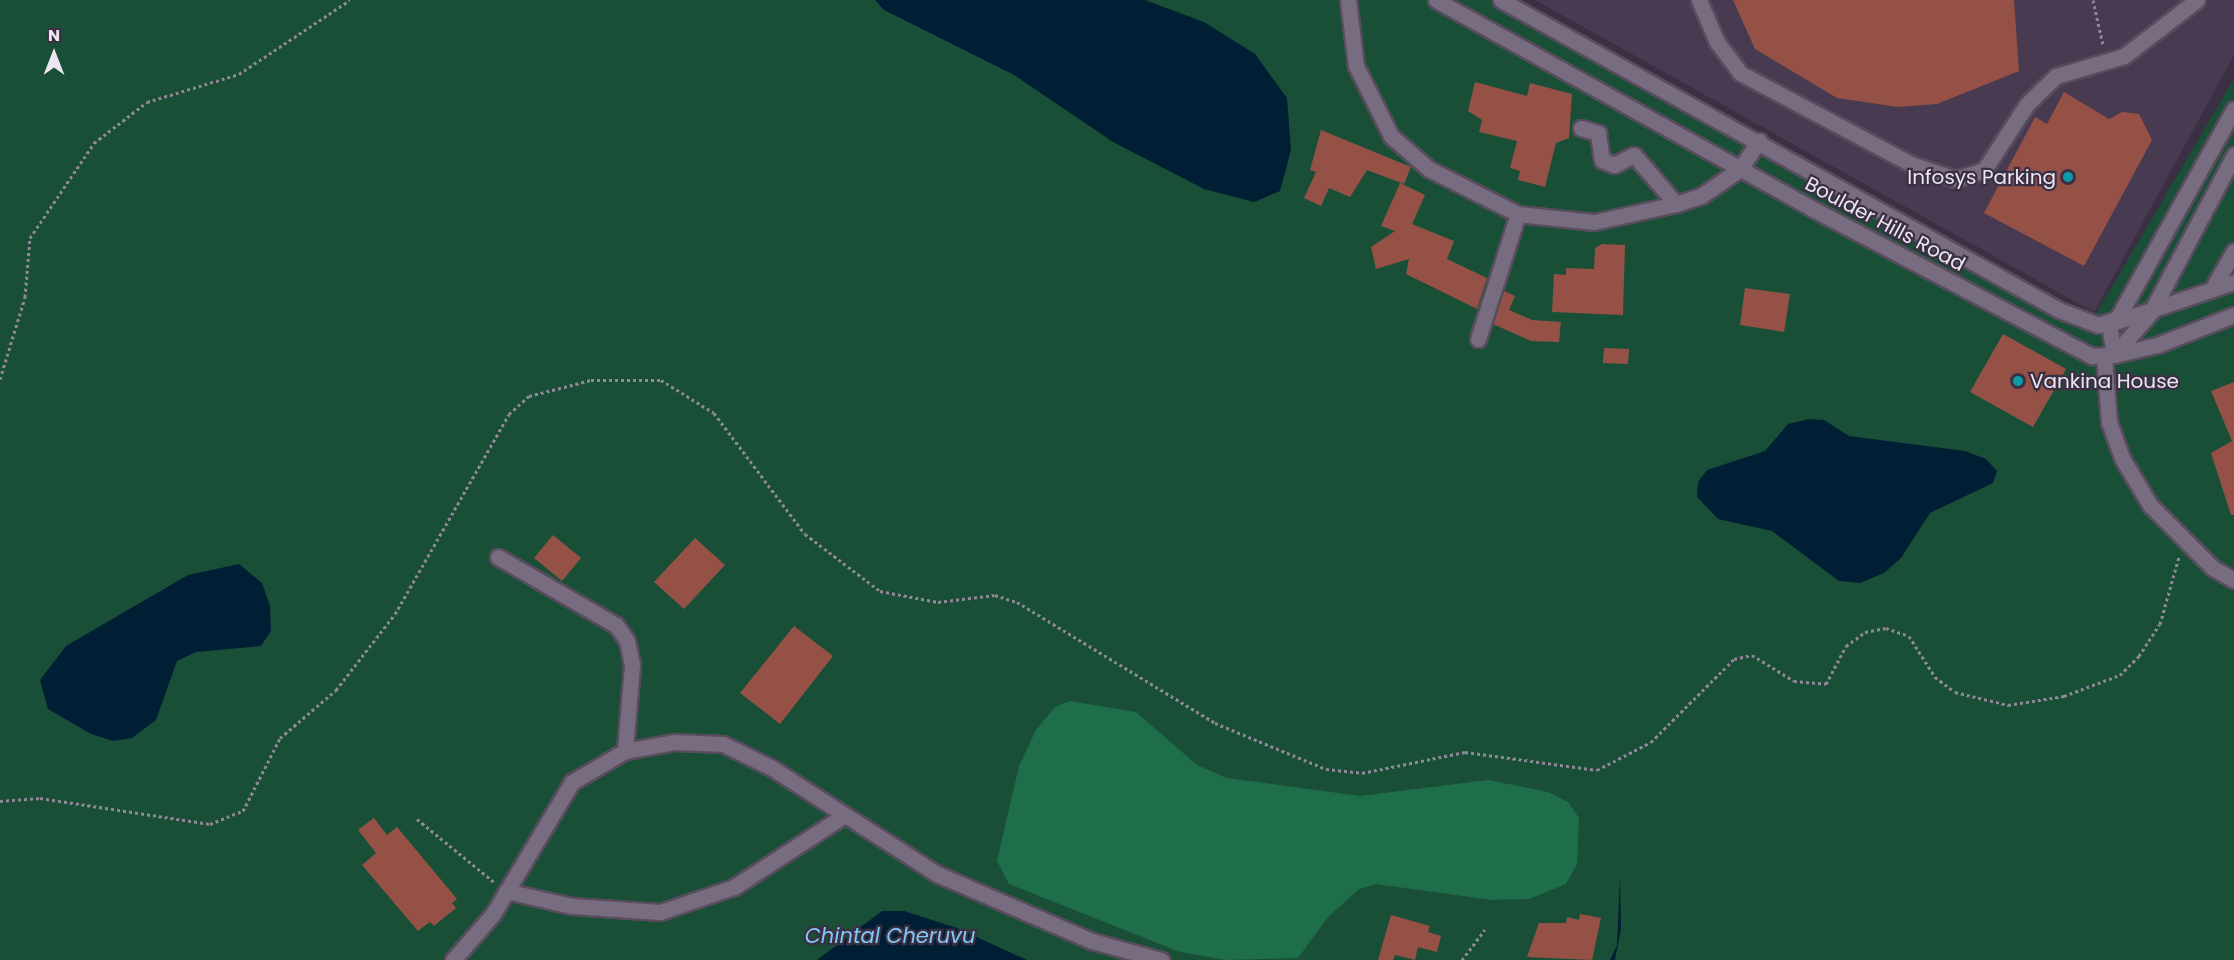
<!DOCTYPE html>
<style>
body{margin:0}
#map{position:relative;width:2234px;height:960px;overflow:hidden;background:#3b3043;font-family:Poppins,sans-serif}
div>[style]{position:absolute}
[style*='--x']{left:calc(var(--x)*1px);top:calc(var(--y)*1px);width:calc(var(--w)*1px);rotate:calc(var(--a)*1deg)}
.built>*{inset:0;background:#473a51}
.green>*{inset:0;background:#1a4f37}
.forest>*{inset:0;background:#1e6d4b}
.water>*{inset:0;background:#001f34}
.building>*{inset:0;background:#955146}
.path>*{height:3px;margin-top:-1.5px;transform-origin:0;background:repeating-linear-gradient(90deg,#908797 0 3px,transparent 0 6px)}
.roads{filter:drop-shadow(2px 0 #574d5d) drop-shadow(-2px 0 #574d5d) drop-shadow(0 2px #574d5d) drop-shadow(0 -2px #574d5d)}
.minor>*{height:15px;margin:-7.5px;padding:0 7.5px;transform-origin:7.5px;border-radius:7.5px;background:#786c81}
.dots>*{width:16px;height:16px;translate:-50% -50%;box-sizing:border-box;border:3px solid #3b3043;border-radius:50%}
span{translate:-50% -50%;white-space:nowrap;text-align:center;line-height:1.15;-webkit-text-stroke:4.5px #3b3043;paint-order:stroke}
.poi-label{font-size:20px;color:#ece5f2}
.right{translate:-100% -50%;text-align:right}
.left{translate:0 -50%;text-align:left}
.street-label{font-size:20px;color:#ece5f2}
.water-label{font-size:21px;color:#80c8f7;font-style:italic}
.north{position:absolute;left:24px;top:24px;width:60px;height:60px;-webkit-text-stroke:4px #3b3043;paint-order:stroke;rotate:0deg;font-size:16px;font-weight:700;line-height:24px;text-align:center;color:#ece5f2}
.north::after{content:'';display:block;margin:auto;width:21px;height:27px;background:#ece5f2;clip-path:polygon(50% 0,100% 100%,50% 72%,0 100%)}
</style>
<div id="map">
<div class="built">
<div style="clip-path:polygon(1535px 0,2234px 0,2234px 55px,2094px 312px)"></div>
</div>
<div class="green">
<div style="clip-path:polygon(0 0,1514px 0,2093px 319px,2234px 79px,2234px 960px,0 960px)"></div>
</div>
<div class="forest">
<div style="clip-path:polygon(1070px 701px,1136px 712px,1197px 765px,1227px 778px,1360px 796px,1488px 780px,1548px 792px,1568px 802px,1579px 818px,1577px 864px,1566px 884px,1529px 899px,1492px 900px,1376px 884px,1359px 889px,1328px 917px,1298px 958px,1226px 960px,1180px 952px,1009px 884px,997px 861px,1019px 766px,1036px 730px,1055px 707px)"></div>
</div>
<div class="water">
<div style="clip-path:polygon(875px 0,1145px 0,1204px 22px,1255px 54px,1287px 98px,1291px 150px,1280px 191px,1254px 202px,1204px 189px,1113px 142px,1014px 75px,884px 10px)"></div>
<div style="clip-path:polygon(1809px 419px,1824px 420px,1849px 436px,1965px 451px,1986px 459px,1997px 471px,1993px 483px,1930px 513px,1901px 558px,1884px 573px,1860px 583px,1839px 581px,1772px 531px,1718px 519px,1697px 497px,1698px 482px,1707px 470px,1765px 451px,1788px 424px)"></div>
<div style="clip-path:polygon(239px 564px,262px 583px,270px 606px,271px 631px,261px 646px,196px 652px,177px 661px,156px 720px,132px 738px,113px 741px,91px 734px,48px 709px,40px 680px,66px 646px,188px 575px)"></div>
<div style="clip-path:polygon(1620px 875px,1621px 929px,1615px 960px,1610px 960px,1617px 945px)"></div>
<div style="clip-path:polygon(882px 911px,904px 911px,957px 928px,1027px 960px,817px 960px)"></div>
</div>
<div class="building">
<div style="clip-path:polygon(1733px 0,2014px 0,2019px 71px,1937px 104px,1898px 107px,1837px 98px,1755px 49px)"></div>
<div style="clip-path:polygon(1475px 82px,1527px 96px,1530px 83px,1572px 94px,1569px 138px,1556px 143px,1545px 187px,1518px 180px,1520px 171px,1510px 168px,1517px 141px,1479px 132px,1482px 120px,1468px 111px)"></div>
<div style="clip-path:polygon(2064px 92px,2109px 119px,2122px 112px,2139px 114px,2152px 140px,2084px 266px,1984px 213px,2035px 117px,2047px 124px)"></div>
<div style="clip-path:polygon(1321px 130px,1411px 167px,1404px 184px,1367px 170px,1350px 197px,1329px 188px,1321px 206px,1304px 198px,1316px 172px,1310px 170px)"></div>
<div style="clip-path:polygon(1400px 183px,1425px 195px,1412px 224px,1454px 241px,1447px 259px,1487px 278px,1477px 309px,1406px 274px,1409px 259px,1376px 269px,1371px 247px,1395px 231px,1381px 226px)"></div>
<div style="clip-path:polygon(1602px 244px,1625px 245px,1623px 315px,1552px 312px,1554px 274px,1566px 275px,1566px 268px,1594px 269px,1595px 248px)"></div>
<div style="clip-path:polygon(1745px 288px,1790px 294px,1784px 332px,1740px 325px)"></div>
<div style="clip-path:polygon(1504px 291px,1515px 296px,1509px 310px,1532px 320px,1561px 322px,1559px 342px,1531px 341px,1493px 324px)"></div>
<div style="clip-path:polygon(2003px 334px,2066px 369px,2033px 427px,1970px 392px)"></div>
<div style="clip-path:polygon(1604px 348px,1629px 349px,1628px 364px,1603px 363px)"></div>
<div style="clip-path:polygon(2234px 382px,2234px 515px,2231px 515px,2211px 453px,2232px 441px,2211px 391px)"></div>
<div style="clip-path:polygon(553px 535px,581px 558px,562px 581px,534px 558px)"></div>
<div style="clip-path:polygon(695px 538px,725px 565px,684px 609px,654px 582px)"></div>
<div style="clip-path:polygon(794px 626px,833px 656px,780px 724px,740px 693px)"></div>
<div style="clip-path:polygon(374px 818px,387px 835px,397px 827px,457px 899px,452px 903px,456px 908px,434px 926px,430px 922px,418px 931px,362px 865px,376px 853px,358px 830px)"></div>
<div style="clip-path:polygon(1580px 914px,1601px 918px,1592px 960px,1527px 957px,1539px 923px,1566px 923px,1567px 917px,1579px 920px)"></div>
<div style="clip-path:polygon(1391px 915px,1430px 926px,1428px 932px,1441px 936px,1437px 952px,1418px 947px,1415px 960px,1395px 955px,1393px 960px,1378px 960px)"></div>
</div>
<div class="path">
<div style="--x:2093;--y:0;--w:46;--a:77.5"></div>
<div style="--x:0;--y:379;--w:86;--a:-73"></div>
<div style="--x:25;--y:297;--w:59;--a:-85.2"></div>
<div style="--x:30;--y:238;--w:115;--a:-56"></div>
<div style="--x:94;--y:143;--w:67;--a:-37.7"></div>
<div style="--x:147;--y:102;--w:96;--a:-16.9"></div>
<div style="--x:239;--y:74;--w:133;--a:-33.7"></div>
<div style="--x:0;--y:801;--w:40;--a:-4.3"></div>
<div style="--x:40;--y:798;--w:172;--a:8.7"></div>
<div style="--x:210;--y:824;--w:35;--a:-22"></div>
<div style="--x:243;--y:811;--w:82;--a:-63.1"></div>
<div style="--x:280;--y:738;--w:74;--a:-40.6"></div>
<div style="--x:336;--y:690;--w:96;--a:-52.2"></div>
<div style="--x:395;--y:614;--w:230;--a:-60.3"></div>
<div style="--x:509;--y:414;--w:27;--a:-42"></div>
<div style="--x:529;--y:396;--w:64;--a:-14.5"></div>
<div style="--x:591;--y:380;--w:70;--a:0"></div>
<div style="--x:661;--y:380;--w:62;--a:31.9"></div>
<div style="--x:714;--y:413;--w:151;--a:53.1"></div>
<div style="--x:805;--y:534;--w:94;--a:37.2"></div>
<div style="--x:880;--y:591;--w:59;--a:10.7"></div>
<div style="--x:938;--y:602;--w:57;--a:-7"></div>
<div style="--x:995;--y:595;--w:23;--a:18"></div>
<div style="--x:1017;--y:602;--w:232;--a:31.4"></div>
<div style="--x:1215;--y:723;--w:120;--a:22.5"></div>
<div style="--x:1326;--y:769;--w:36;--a:6"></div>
<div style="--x:1362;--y:773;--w:105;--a:-11.5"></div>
<div style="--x:1465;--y:752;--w:133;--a:7.8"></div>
<div style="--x:1597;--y:770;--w:61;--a:-27.4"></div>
<div style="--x:1651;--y:742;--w:117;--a:-45"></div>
<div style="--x:1734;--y:659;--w:18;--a:-13"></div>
<div style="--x:1752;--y:655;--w:49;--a:31.8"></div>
<div style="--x:1794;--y:681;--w:32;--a:5"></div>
<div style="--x:1826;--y:684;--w:43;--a:-62.2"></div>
<div style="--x:1846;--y:646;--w:24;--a:-36"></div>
<div style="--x:1865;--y:632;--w:21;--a:-11"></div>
<div style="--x:1886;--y:628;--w:24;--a:19"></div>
<div style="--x:1909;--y:636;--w:49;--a:57.6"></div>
<div style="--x:1935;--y:677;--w:25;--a:37"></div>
<div style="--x:1955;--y:692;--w:55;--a:13.8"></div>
<div style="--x:2008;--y:705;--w:57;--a:-9.1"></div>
<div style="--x:2064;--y:696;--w:60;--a:-20.6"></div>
<div style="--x:2120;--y:675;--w:27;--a:-45"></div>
<div style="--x:2139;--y:656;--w:38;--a:-57"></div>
<div style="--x:2160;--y:624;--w:70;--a:-74.2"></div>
<div style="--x:417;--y:819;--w:99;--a:39.3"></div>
<div style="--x:1462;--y:960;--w:38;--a:-53"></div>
</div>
<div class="roads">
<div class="minor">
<div style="--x:1348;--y:0;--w:66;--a:83.1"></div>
<div style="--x:1356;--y:66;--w:78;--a:63.4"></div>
<div style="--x:1391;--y:136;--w:50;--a:41"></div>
<div style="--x:1429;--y:169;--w:100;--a:26.8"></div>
<div style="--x:1518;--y:214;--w:76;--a:6"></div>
<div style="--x:1594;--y:222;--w:84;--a:-12.4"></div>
<div style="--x:1676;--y:204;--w:26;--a:-18"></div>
<div style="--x:1701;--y:196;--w:47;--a:-34.7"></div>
<div style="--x:1740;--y:169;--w:34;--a:-56"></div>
<div style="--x:1436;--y:0;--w:429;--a:29"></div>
<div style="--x:1811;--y:208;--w:318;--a:27.8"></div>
<div style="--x:2092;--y:356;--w:22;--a:-3"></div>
<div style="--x:2114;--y:355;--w:57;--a:-49.3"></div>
<div style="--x:2151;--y:312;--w:178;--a:-62.1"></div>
<div style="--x:1501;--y:0;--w:638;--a:29.05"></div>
<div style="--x:2059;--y:310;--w:42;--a:21"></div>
<div style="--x:2098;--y:325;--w:20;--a:-18"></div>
<div style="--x:2117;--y:319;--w:240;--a:-60.9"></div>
<div style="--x:1699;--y:0;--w:46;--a:66.8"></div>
<div style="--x:1717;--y:42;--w:39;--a:53"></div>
<div style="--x:1740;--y:73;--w:194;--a:28"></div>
<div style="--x:1911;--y:164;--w:47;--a:18.4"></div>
<div style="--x:1956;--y:179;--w:29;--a:-18"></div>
<div style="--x:1984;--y:170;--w:79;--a:-56.9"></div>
<div style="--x:2027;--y:104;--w:40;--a:-44"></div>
<div style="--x:2056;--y:76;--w:71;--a:-16.4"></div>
<div style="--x:2124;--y:56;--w:92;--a:-37.5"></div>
<div style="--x:1581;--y:128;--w:18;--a:16"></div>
<div style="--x:1598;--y:133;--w:27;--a:82"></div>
<div style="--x:1602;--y:160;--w:13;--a:23"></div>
<div style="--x:1614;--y:165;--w:22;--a:-27"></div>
<div style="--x:1634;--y:155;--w:65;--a:49.4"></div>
<div style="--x:2234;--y:282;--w:132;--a:161.4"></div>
<div style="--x:2109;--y:324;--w:31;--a:81"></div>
<div style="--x:2114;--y:355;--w:44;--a:-13.1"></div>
<div style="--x:2157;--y:345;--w:83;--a:-21.3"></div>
<div style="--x:2215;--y:284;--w:38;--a:-60"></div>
<div style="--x:1478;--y:339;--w:131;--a:-72.3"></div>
<div style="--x:2104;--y:357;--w:65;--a:85.6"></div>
<div style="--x:2109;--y:422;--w:38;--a:70"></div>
<div style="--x:2122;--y:458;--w:55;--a:59.2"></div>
<div style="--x:2150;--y:505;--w:89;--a:45"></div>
<div style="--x:2213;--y:568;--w:24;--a:30"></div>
<div style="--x:498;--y:557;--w:136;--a:30"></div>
<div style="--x:616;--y:625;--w:19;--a:55"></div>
<div style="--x:627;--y:641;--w:25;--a:78"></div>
<div style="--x:632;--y:665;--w:86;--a:94.7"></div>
<div style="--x:506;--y:891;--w:68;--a:12.8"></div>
<div style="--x:572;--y:906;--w:88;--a:3.9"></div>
<div style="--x:660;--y:912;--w:78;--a:-18.7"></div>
<div style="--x:734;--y:887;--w:130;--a:-33.1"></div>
<div style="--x:453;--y:960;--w:61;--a:-49"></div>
<div style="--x:493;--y:914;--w:154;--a:-59.1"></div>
<div style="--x:572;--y:782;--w:61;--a:-30.3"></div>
<div style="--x:625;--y:751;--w:51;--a:-10.2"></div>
<div style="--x:675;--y:742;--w:48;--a:2.4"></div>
<div style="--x:723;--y:744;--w:55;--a:26.1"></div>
<div style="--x:772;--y:768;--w:196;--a:32.7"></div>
<div style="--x:937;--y:874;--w:169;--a:23.4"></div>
<div style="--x:1092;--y:941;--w:72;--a:15.4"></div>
</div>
</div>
<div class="dots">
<div style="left:2068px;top:177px;background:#0f9aa8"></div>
<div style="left:2018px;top:381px;background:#0f9aa8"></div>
</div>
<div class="poi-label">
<span class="right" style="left:2056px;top:177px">Infosys Parking</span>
<span class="left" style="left:2030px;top:381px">Vankina House</span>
</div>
<div class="street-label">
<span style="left:1885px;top:224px;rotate:28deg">Boulder Hills Road</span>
</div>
<div class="water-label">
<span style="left:890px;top:936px">Chintal Cheruvu</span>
</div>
<div class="north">N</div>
</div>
